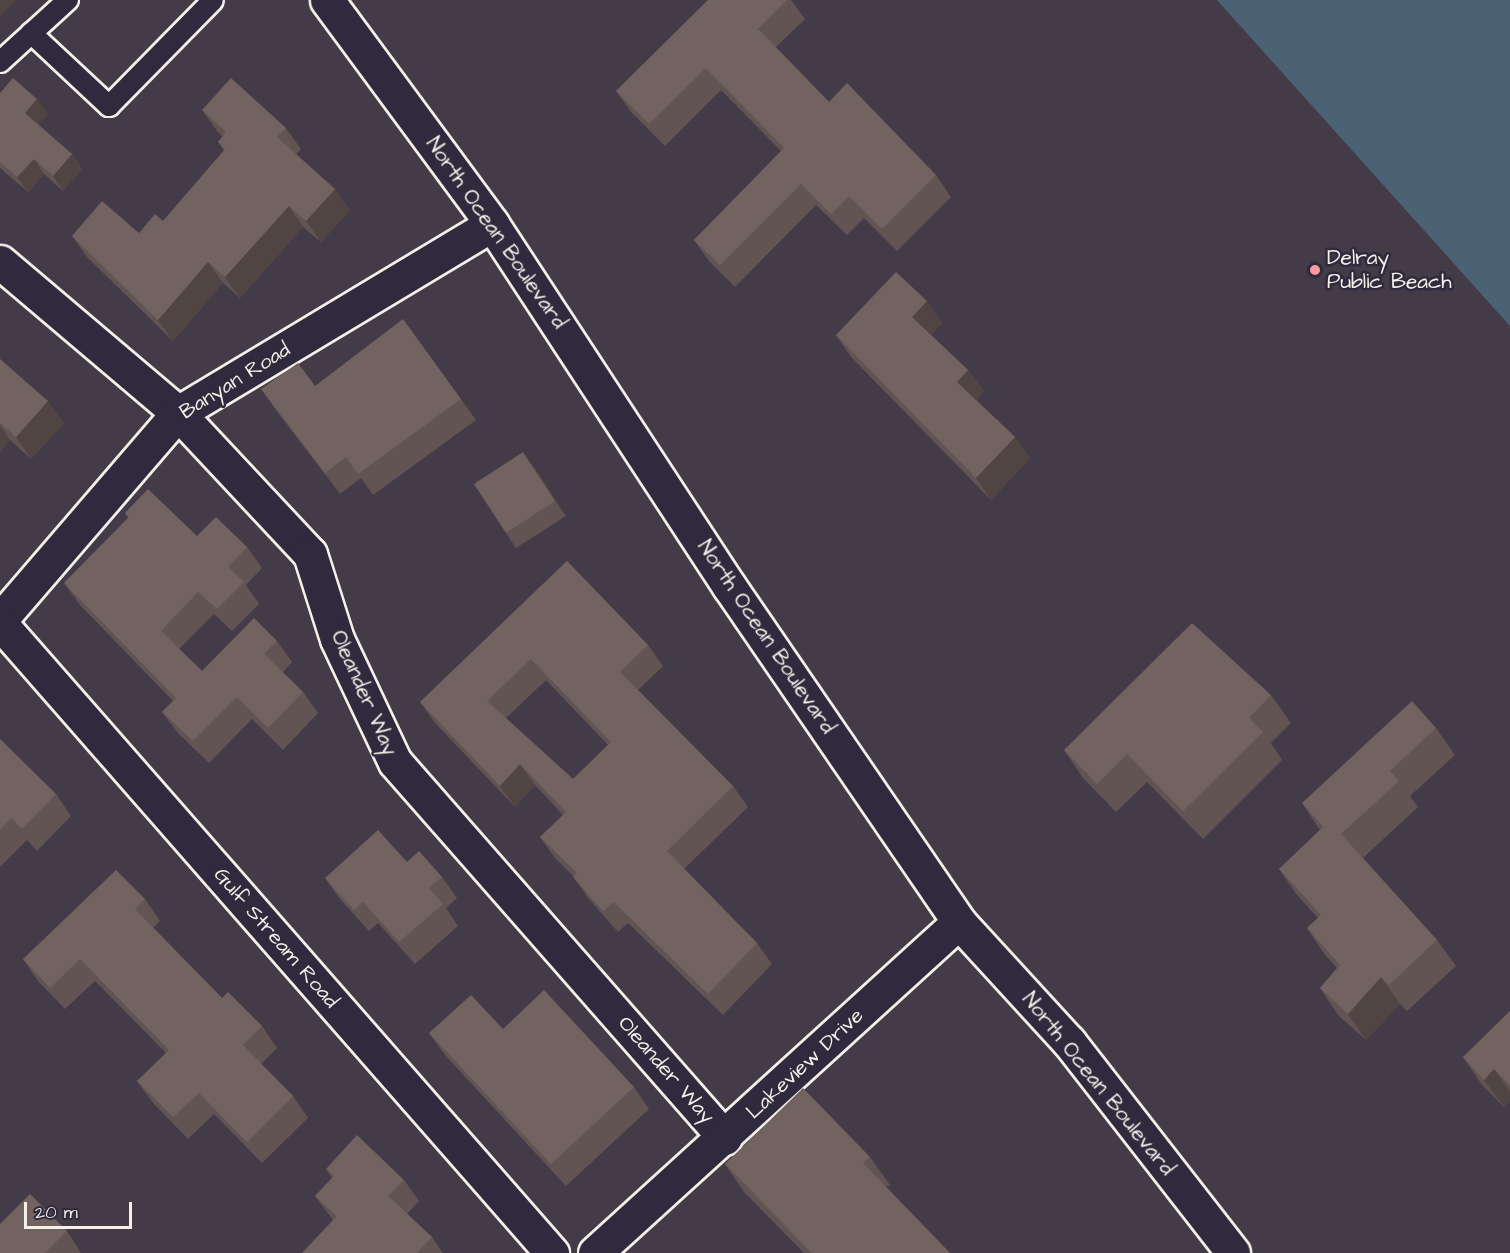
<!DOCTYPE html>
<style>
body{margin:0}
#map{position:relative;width:1510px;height:1253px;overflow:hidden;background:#433b48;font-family:"Architects Daughter",sans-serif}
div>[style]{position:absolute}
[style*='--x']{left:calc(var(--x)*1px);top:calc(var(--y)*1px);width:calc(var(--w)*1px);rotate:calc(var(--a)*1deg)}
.water>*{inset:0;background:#4b6275}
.roads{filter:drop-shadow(2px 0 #f4f1e8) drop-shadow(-2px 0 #f4f1e8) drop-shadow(0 2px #f4f1e8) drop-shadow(0 -2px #f4f1e8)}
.lane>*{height:20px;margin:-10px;padding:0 10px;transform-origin:10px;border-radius:10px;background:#2f2a3d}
.street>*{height:33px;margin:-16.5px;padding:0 16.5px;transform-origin:16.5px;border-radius:16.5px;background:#2f2a3d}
.secondary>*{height:33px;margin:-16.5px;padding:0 16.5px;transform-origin:16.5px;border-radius:16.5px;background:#2f2a3d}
.wall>*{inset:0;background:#625453}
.shaded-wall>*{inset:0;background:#504543}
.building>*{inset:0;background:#726260}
.dots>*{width:16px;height:16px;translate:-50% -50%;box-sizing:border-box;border:3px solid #2f2a3d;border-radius:50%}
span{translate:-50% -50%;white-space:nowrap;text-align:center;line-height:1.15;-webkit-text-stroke:5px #2f2a3d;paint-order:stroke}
.street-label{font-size:21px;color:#f4f1e8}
.poi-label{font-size:21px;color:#f4f1e8}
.left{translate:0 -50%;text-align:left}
.scale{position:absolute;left:24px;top:1202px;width:108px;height:27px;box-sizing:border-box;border:3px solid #f4f1e8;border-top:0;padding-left:8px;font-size:18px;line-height:21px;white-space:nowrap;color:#f4f1e8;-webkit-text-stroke:4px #2f2a3d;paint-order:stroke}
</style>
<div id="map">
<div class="water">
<div style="clip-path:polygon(1217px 0,1510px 0,1510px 326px)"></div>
</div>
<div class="roads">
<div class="lane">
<div style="--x:31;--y:33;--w:107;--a:43.1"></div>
<div style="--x:109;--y:106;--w:148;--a:-45.5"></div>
<div style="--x:0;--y:62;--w:92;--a:-42.4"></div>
</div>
<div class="street">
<div style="--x:0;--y:262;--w:233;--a:40.3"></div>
<div style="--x:178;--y:413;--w:193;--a:46.9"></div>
<div style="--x:310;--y:554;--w:89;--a:72.4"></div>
<div style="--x:337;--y:639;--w:136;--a:64.8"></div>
<div style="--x:395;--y:762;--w:500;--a:48.73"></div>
<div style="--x:0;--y:620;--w:273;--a:-49.3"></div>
<div style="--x:178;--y:413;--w:366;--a:-31"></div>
<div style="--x:0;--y:623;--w:838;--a:48.78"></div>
<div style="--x:595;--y:1253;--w:492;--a:-42.3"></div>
</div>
<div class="secondary">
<div style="--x:327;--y:0;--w:278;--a:53.6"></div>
<div style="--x:492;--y:224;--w:433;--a:56.8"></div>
<div style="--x:729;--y:586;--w:407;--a:55.6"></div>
<div style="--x:959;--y:922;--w:163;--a:47.5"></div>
<div style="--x:1069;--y:1042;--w:267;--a:52.1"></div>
</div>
</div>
<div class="wall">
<div style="clip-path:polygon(708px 0,791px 0,805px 19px,776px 47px,829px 102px,936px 175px,951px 197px,897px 251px,864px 218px,847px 235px,816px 205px,735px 287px,709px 261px,694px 240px,781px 151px,721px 90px,665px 146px,631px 112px,616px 91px)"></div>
<div style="clip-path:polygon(0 93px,48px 114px,38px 125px,72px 154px,82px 169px,63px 191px,44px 174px,28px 192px,0 168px)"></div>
<div style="clip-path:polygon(202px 110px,286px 128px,301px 149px,296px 154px,335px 189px,350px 210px,321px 242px,303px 227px,240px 298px,223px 283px,173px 341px,87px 257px,72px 236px,139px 233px,163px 221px,224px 151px,218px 142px,223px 137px,217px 131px)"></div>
<div style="clip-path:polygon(927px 301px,942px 323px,931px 335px,968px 370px,984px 391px,976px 400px,1015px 437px,1030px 458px,991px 500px,851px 357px,836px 335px)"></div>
<div style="clip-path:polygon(0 359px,64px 423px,31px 459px,10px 440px,0 452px)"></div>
<div style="clip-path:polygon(315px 386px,461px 399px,476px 420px,373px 495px,361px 478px,340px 494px,276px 410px,261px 389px)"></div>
<div style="clip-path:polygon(534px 467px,566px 516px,516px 548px,506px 533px)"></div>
<div style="clip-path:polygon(125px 513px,197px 536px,247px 547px,262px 568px,246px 585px,259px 604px,232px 631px,214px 614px,179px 649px,202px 671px,277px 641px,292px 662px,283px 672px,303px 692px,318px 713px,283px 750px,252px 719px,209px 763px,178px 733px,162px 712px,173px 701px,80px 605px,64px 583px,128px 518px)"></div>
<div style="clip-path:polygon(evenodd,567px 561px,648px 645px,663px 666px,638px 690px,733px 786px,748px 807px,684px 869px,757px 943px,772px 964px,723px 1015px,628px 923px,618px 932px,588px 898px,573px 876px,555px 858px,540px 837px,563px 815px,535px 785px,515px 807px,435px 723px,420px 702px,567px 561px,546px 680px,608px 745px,573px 779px,506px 718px,546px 680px)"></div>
<div style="clip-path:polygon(1271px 695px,1291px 723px,1271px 743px,1282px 760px,1203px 839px,1147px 782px,1116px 812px,1083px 778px,1064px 750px)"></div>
<div style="clip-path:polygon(1436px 728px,1455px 755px,1410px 796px,1418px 807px,1363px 858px,1437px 940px,1456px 966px,1407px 1011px,1400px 1004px,1366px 1040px,1338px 1015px,1320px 988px,1337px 968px,1325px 955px,1307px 928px,1318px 918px,1297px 895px,1279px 869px,1320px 830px,1302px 803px)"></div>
<div style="clip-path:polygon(0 739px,56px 794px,71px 816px,37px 851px,27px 840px,0 867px)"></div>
<div style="clip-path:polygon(407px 862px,442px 877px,457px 898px,446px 908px,458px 926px,415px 964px,378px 923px,369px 931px,340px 899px,325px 878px)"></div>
<div style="clip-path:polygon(145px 899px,160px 921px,153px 928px,222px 998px,262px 1026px,277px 1048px,261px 1064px,293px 1096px,308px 1118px,262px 1163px,214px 1114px,188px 1139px,153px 1103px,137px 1081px,166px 1053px,95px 981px,65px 1009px,38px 981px,23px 959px)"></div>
<div style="clip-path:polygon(1510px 1011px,1510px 1101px,1504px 1107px,1482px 1085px,1463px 1057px)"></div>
<div style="clip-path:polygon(429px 1033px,634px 1087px,649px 1109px,566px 1186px,445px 1055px)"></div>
<div style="clip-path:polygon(870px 1157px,890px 1185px,886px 1187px,950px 1253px,804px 1253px,744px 1192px,725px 1164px)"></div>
<div style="clip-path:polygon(326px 1169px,404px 1180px,419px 1201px,407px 1214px,432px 1237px,443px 1253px,302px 1253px,333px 1220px,315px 1196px,332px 1178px)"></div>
<div style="clip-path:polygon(67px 1231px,81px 1253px,0 1253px)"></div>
</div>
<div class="shaded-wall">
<div style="clip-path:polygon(0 0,16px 0,0 17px)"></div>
<div style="clip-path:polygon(37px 99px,48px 114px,35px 128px,25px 113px)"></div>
<div style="clip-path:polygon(72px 154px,82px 169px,63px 191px,53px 176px)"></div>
<div style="clip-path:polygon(34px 159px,44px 174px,28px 192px,17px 177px)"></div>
<div style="clip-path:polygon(335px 189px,350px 210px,321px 242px,306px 221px)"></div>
<div style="clip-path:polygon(289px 206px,303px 227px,240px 298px,225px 277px)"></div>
<div style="clip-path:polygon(208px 262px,223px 283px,173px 341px,158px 320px)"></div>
<div style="clip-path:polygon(927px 301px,942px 323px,927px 339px,912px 317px)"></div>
<div style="clip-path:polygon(968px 370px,984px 391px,972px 404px,957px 382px)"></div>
<div style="clip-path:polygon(48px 401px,64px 423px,31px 459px,16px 437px)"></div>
<div style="clip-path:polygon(0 425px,10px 440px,0 452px)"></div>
<div style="clip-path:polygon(1015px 437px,1030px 458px,991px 500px,976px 478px)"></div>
<div style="clip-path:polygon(523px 452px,534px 467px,566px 516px,555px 501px)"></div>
<div style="clip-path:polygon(520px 764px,535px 785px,515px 807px,500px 786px)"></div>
<div style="clip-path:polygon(1381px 977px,1400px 1004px,1366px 1040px,1348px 1014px)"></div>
<div style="clip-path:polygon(1494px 1069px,1510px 1091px,1510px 1101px,1504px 1107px,1484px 1080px)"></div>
</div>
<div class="building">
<div style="clip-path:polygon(708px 0,787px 0,758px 29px,829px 102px,847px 83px,936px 175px,882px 229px,849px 196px,831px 214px,801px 184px,720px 265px,694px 240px,784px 148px,706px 68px,649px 124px,616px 91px)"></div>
<div style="clip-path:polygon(13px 78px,37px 99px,25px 113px,72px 154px,53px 176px,34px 159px,17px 177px,0 162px,0 93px)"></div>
<div style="clip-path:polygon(231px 78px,286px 128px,277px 137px,335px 189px,306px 221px,289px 206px,225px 277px,208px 262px,158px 320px,72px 236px,102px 201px,139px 233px,155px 214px,163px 221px,225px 149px,218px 142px,226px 132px,202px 110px)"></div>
<div style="clip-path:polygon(896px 272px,927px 301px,912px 317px,968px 370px,957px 382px,1015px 437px,976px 478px,836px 335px)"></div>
<div style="clip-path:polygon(403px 319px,461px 399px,358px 474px,346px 457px,325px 473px,261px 389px,298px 363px,315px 386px)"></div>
<div style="clip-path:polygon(0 359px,48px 401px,16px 437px,0 423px)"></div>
<div style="clip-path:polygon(523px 452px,555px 501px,506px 533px,474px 484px)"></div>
<div style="clip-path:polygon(148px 489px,197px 536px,216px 517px,247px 547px,228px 567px,244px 582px,217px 609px,198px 592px,161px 631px,202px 671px,254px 618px,277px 641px,264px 654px,303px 692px,268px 728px,237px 697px,193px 741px,162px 712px,176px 698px,64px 583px,129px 517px,125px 513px)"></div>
<div style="clip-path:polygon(evenodd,567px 561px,648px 645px,620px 672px,733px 786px,667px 851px,757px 943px,708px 994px,614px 902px,603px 911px,573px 877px,577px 873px,540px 837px,566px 812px,520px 764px,500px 786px,420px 702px,567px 561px,531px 659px,611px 742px,573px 779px,487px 701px,531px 659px)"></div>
<div style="clip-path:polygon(1192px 623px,1271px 695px,1249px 718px,1263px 732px,1183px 811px,1127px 754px,1097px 784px,1064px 750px)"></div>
<div style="clip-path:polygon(1412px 701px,1436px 728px,1390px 771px,1399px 781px,1341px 834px,1437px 940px,1389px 985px,1381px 977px,1348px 1014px,1320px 988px,1340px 965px,1307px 928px,1321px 915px,1279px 869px,1323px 827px,1302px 803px)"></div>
<div style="clip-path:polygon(0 739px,56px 794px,22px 829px,11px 818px,0 830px)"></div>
<div style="clip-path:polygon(378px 830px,407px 862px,419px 851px,442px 877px,429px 888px,443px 904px,399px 942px,363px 902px,354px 910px,325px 878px)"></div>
<div style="clip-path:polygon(116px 870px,145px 899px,135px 909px,222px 998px,228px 992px,262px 1026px,243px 1045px,293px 1096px,247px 1142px,199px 1093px,173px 1117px,137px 1081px,169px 1050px,80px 959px,50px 988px,23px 959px)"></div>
<div style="clip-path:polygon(544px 990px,634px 1087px,551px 1164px,429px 1033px,471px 995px,503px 1029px)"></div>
<div style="clip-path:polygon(1510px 1011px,1510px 1085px,1494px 1069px,1484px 1080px,1463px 1057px)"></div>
<div style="clip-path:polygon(803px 1088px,870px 1157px,863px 1163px,950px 1253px,812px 1253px,725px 1164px)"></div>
<div style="clip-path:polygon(357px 1135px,404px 1180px,388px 1196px,432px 1237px,417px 1253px,302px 1253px,337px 1216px,315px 1196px,334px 1176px,326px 1169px)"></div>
<div style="clip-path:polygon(30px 1194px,67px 1231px,45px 1253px,0 1253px,0 1224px)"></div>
</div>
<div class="dots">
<div style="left:1315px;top:270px;background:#ff9aa2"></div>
</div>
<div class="street-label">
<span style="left:496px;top:233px;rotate:55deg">North Ocean Boulevard</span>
<span style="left:235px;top:381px;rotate:-32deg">Banyan Road</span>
<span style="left:766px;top:637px;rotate:56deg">North Ocean Boulevard</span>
<span style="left:364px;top:693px;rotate:66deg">Oleander Way</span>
<span style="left:276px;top:938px;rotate:49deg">Gulf Stream Road</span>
<span style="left:805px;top:1064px;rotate:-43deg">Lakeview Drive</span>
<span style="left:666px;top:1070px;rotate:49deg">Oleander Way</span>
<span style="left:1098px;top:1084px;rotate:51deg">North Ocean Boulevard</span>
</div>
<div class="poi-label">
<span class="left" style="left:1327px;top:270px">Delray<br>Public Beach</span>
</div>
<div class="scale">20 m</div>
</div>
